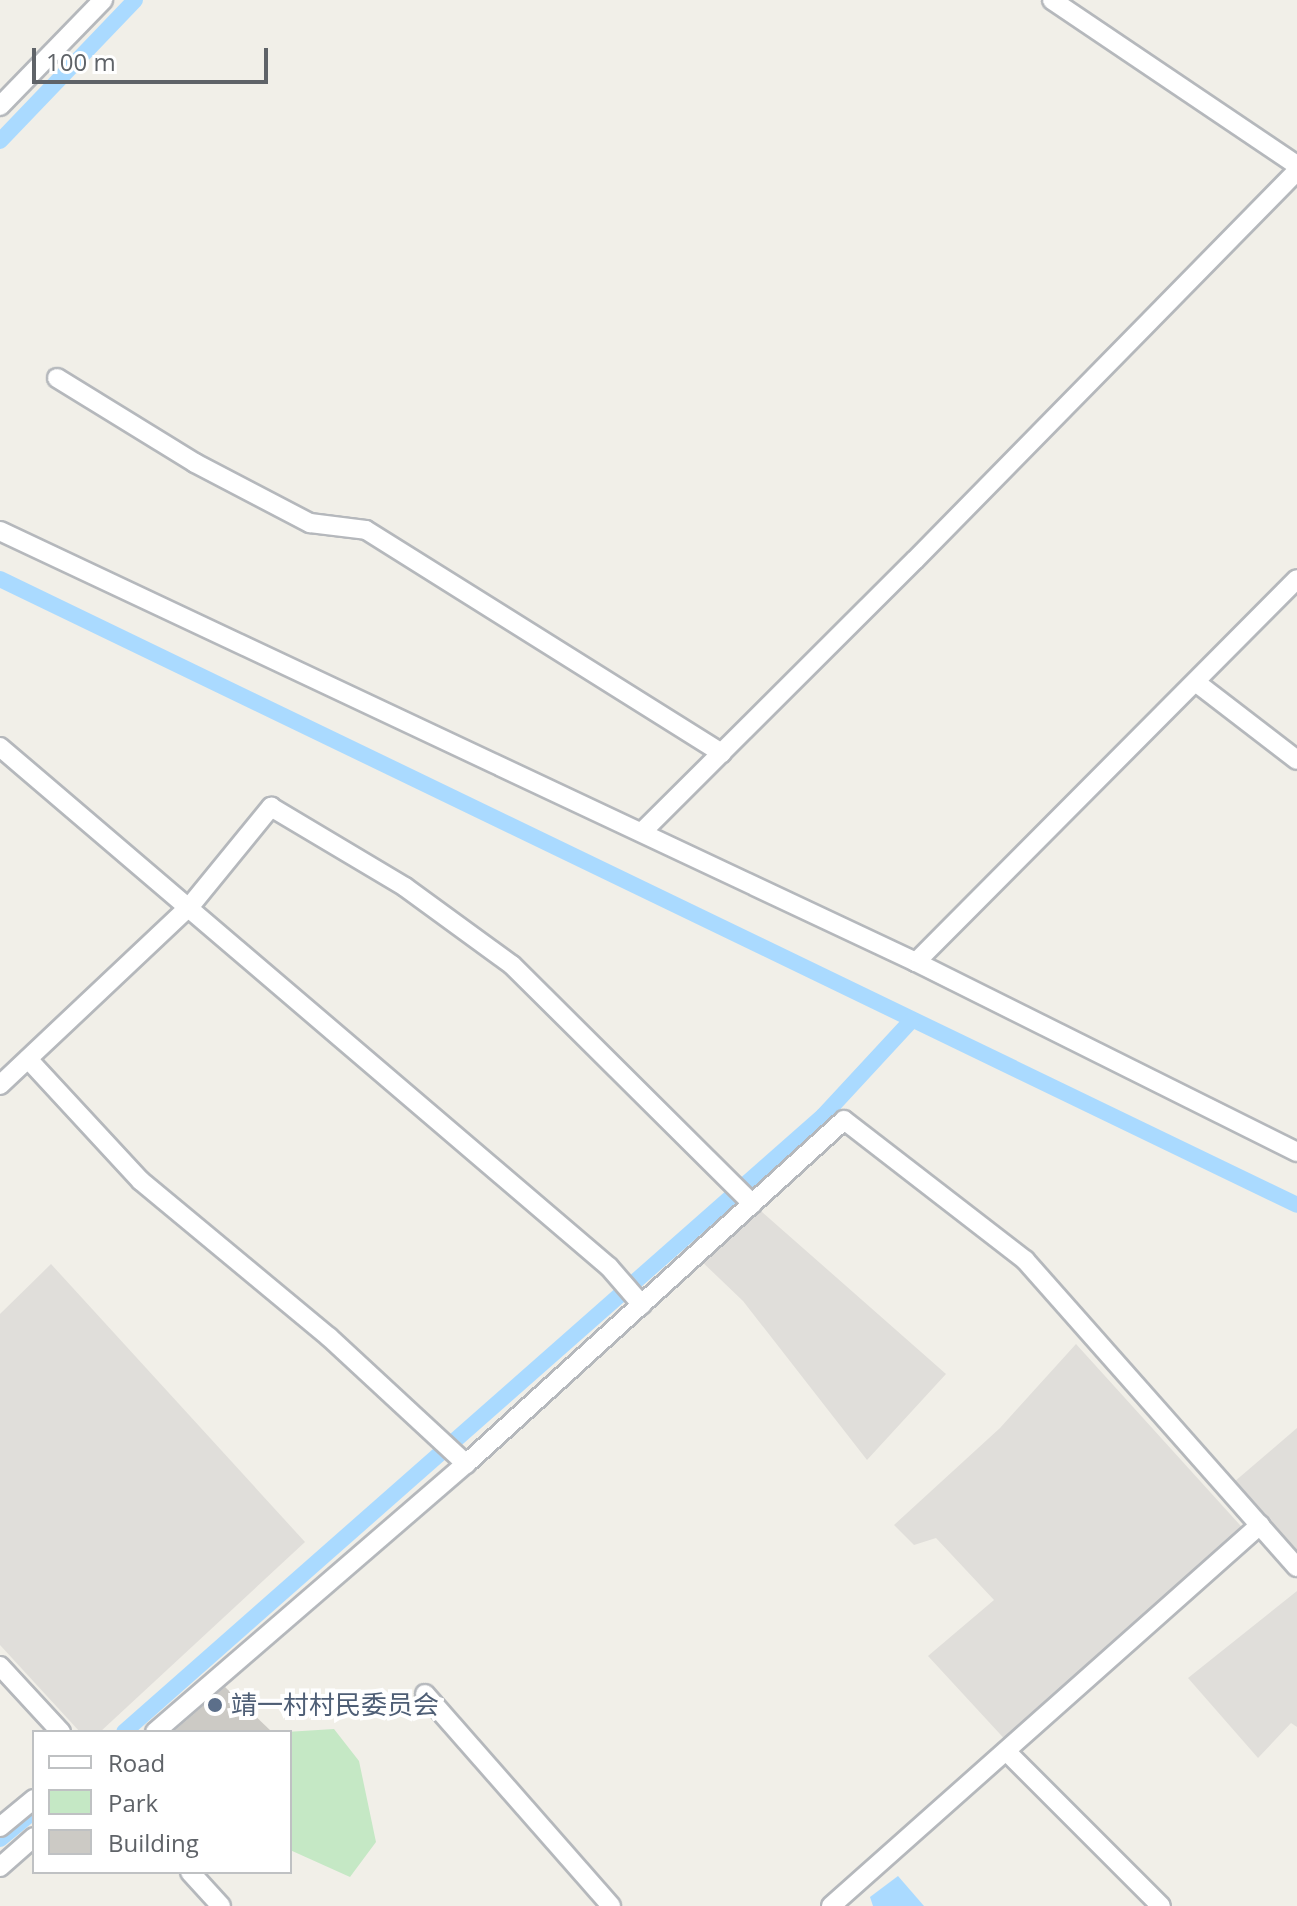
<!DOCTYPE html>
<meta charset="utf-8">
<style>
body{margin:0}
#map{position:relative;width:1297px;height:1906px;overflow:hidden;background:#f1efe8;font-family:"Open Sans","Noto Sans SC",sans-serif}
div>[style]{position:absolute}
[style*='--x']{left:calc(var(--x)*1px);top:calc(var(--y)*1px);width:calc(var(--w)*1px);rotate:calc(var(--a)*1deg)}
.industrial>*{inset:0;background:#e0deda}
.green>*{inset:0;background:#c5e8c5}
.water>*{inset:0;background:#aadaff}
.canal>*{height:16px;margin:-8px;padding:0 8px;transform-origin:8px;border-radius:8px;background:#aadaff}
.building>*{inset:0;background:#cccac5}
.roads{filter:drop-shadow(2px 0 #b5b8bc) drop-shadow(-2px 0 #b5b8bc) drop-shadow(0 2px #b5b8bc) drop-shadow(0 -2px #b5b8bc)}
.street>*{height:18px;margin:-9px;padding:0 9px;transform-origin:9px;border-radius:9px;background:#fff}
.dots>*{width:22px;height:22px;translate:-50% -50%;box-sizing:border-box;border:4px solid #fff;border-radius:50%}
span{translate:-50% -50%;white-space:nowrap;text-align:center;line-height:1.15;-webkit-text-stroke:8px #fff;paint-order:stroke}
.service-label{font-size:26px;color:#4e5e75}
.left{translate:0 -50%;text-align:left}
.legend{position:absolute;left:32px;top:1730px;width:260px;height:144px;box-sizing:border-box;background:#fff;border:2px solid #bfc1c3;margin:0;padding:10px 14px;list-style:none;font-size:24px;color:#5f6368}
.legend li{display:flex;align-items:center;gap:16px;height:40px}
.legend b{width:40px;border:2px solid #bfc1c3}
.scale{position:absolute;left:32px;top:48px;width:236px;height:36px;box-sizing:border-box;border:4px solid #5f6368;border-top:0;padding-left:10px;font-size:24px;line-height:28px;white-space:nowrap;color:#5f6368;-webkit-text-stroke:6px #fff;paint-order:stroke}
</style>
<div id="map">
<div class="industrial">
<div style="clip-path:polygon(753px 1204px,946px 1374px,867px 1460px,743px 1301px,696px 1256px)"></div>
<div style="clip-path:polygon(51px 1264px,305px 1542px,100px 1732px,80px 1732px,0 1645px,0 1314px)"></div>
<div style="clip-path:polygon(1076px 1344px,1249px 1535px,1011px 1746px,928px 1656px,994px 1600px,936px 1538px,914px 1545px,894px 1525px,1000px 1428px)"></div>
<div style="clip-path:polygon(1297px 1428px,1297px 1567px,1227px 1488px)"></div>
<div style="clip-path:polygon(1297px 1591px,1297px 1727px,1291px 1723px,1258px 1758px,1188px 1678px)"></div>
</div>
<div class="green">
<div style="clip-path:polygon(334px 1729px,359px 1761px,376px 1842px,350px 1877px,290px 1850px,290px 1732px,286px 1732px)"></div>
</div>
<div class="water">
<div style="clip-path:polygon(898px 1876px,924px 1906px,873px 1906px,870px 1897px)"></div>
</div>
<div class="canal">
<div style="--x:0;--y:141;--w:195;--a:-46.2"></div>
<div style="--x:0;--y:579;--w:1440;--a:25.76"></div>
<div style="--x:124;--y:1732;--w:932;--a:-41.39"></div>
<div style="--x:823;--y:1116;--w:131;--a:-47.2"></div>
<div style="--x:0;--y:1839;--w:44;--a:-39.5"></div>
</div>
<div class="building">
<div style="clip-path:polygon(225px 1687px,272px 1732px,173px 1732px)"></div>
</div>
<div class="roads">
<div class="street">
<div style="--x:1052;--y:0;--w:295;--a:34"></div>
<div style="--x:0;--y:106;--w:148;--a:-45.8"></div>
<div style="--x:57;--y:378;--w:162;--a:31.6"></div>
<div style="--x:195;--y:463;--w:130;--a:27.6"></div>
<div style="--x:310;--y:523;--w:56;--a:7.1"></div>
<div style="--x:366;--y:530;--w:420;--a:32.1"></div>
<div style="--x:0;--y:531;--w:1012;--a:25.2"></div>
<div style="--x:916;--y:962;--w:426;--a:26.5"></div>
<div style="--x:1197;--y:683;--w:126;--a:37.6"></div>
<div style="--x:0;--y:747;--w:801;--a:40.49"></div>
<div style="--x:609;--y:1267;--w:50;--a:49"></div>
<div style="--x:642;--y:832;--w:385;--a:-44.9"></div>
<div style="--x:915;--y:560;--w:545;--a:-45.52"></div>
<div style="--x:916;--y:962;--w:540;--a:-45.15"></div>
<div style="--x:28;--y:1059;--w:166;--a:47.2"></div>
<div style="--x:141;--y:1181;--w:244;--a:39.7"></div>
<div style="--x:329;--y:1337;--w:187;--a:42.8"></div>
<div style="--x:0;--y:1085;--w:262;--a:-43.3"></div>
<div style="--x:191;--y:905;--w:127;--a:-50.8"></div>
<div style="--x:271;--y:807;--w:156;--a:30.8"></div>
<div style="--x:405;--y:887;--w:132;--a:36.1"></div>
<div style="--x:512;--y:965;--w:339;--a:44.8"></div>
<div style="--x:0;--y:1666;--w:90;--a:47.3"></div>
<div style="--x:425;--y:1694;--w:282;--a:48.7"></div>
<div style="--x:155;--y:1732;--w:411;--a:-40.8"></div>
<div style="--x:466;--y:1464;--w:511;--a:-42.3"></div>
<div style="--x:844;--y:1120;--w:229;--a:37.7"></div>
<div style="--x:1025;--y:1260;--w:410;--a:48.5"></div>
<div style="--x:1006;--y:1751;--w:219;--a:45"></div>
<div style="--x:0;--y:1827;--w:44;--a:-39.5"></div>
<div style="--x:0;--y:1867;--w:45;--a:-41.4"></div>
<div style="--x:190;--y:1872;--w:46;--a:47.6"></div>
<div style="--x:831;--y:1906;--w:574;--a:-41.61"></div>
</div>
</div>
<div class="dots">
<div style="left:215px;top:1705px;background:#5c6f8a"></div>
</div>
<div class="service-label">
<span class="left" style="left:231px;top:1705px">靖一村村民委员会</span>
</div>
<ul class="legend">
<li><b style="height:10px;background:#fff"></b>Road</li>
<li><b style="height:22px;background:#c5e8c5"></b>Park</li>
<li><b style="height:22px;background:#cccac5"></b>Building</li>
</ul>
<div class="scale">100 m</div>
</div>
